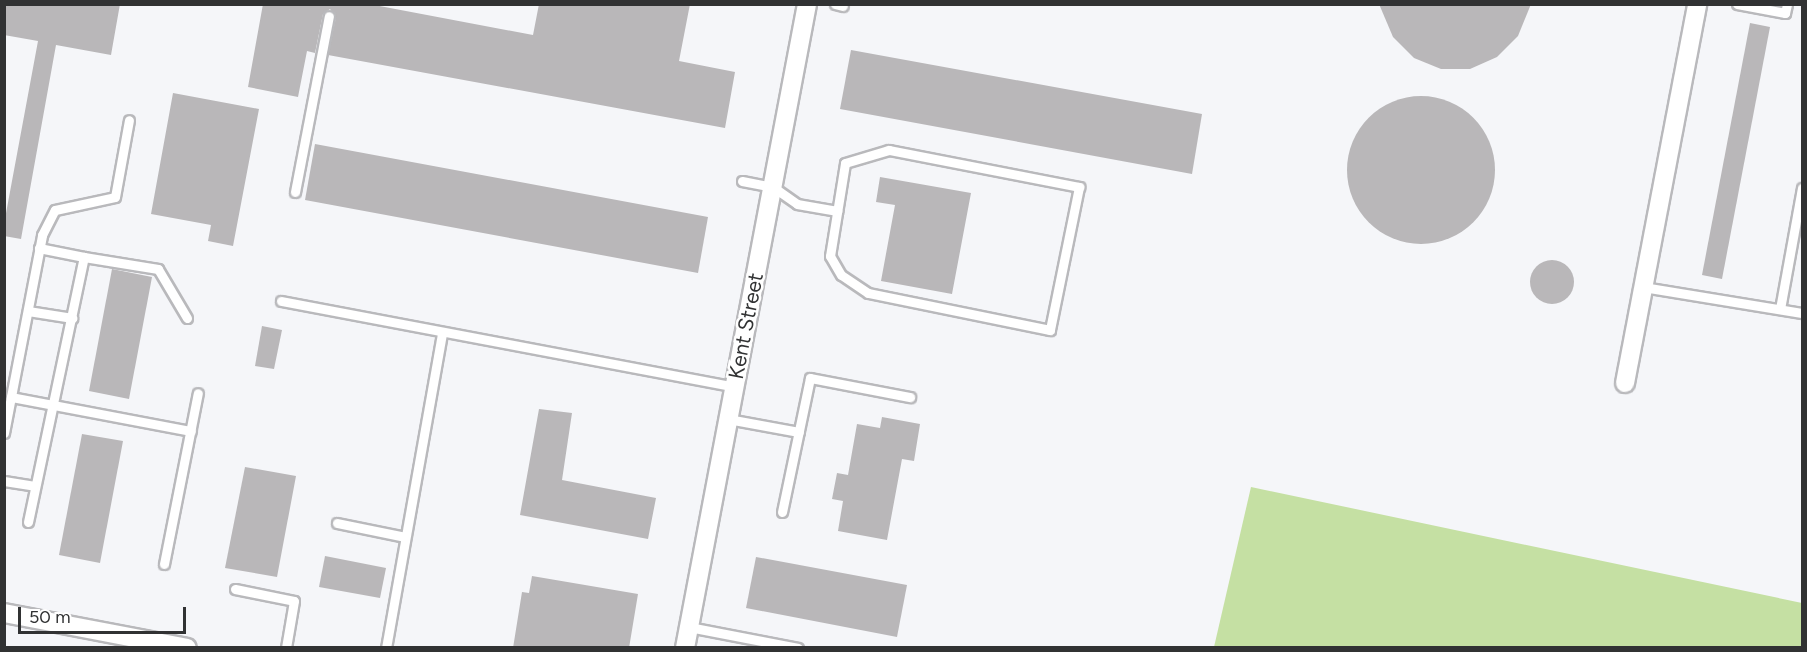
<!DOCTYPE html>
<style>
body{margin:0}
#map{position:relative;width:1807px;height:652px;overflow:hidden;background:#f5f6f9;font-family:Figtree,sans-serif}
div>[style]{position:absolute}
[style*='--x']{left:calc(var(--x)*1px);top:calc(var(--y)*1px);width:calc(var(--w)*1px);rotate:calc(var(--a)*1deg)}
.green>*{inset:0;background:#c5e0a3}
.building>*{inset:0;background:#b9b7b9}
.round{border-radius:50%}
.roads{filter:drop-shadow(2px 0 #b9b9bc) drop-shadow(-2px 0 #b9b9bc) drop-shadow(0 2px #b9b9bc) drop-shadow(0 -2px #b9b9bc)}
.lane>*{height:9px;margin:-4.5px;padding:0 4.5px;transform-origin:4.5px;border-radius:4.5px;background:#fff}
.street>*{height:18px;margin:-9px;padding:0 9px;transform-origin:9px;border-radius:9px;background:#fff}
span{translate:-50% -50%;white-space:nowrap;text-align:center;line-height:1.15;-webkit-text-stroke:5px #fff;paint-order:stroke}
.street-label{font-size:21px;color:#313233}
.frame{position:absolute;inset:0;border:6px solid #313233;pointer-events:none}
.scale{position:absolute;left:18px;top:607px;width:168px;height:27px;box-sizing:border-box;border:3px solid #313233;border-top:0;padding-left:8px;font-size:18px;line-height:21px;white-space:nowrap;color:#313233;-webkit-text-stroke:4px #fff;paint-order:stroke}
</style>
<div id="map">
<div class="green">
<div style="clip-path:polygon(1251px 487px,1802px 603px,1802px 647px,1214px 647px)"></div>
</div>
<div class="building">
<div style="clip-path:polygon(4px 4px,120px 4px,111px 55px,56px 45px,21px 239px,4px 236px,4px 224px,38px 41px,4px 35px)"></div>
<div style="clip-path:polygon(263px 4px,369px 4px,533px 35px,539px 4px,690px 4px,679px 61px,735px 72px,725px 128px,328px 55px,336px 17px,330px 9px,323px 14px,315px 53px,307px 51px,298px 97px,248px 87px)"></div>
<div style="clip-path:polygon(1379px 4px,1531px 4px,1518px 36px,1497px 57px,1470px 69px,1441px 69px,1414px 58px,1393px 37px)"></div>
<div style="clip-path:polygon(1750px 23px,1770px 27px,1722px 279px,1702px 275px)"></div>
<div style="clip-path:polygon(851px 50px,1202px 114px,1192px 174px,840px 109px)"></div>
<div style="clip-path:polygon(173px 93px,259px 109px,233px 246px,208px 241px,211px 225px,151px 214px)"></div>
<div class="round" style="left:1347px;top:96px;width:148px;height:148px"></div>
<div style="clip-path:polygon(315px 144px,708px 217px,698px 273px,305px 200px)"></div>
<div style="clip-path:polygon(880px 177px,971px 193px,952px 294px,881px 281px,895px 205px,876px 202px)"></div>
<div class="round" style="left:1530px;top:260px;width:44px;height:44px"></div>
<div style="clip-path:polygon(112px 269px,152px 277px,129px 399px,89px 391px)"></div>
<div style="clip-path:polygon(262px 326px,282px 330px,274px 369px,255px 366px)"></div>
<div style="clip-path:polygon(539px 409px,572px 413px,562px 480px,656px 498px,648px 539px,520px 515px)"></div>
<div style="clip-path:polygon(882px 417px,920px 424px,914px 461px,902px 459px,887px 540px,838px 531px,843px 501px,832px 499px,837px 473px,848px 475px,857px 424px,880px 428px)"></div>
<div style="clip-path:polygon(82px 434px,123px 441px,100px 563px,59px 555px)"></div>
<div style="clip-path:polygon(245px 467px,296px 476px,277px 577px,225px 568px)"></div>
<div style="clip-path:polygon(325px 556px,386px 568px,380px 598px,319px 587px)"></div>
<div style="clip-path:polygon(756px 557px,907px 585px,897px 637px,746px 608px)"></div>
<div style="clip-path:polygon(532px 576px,638px 594px,629px 648px,513px 648px,522px 592px,529px 593px)"></div>
</div>
<div class="roads">
<div class="lane">
<div style="--x:835;--y:4;--w:8;--a:14"></div>
<div style="--x:1737;--y:4;--w:49;--a:10.6"></div>
<div style="--x:1785;--y:13;--w:9;--a:-77"></div>
<div style="--x:889;--y:150;--w:194;--a:11"></div>
<div style="--x:1079;--y:187;--w:146;--a:101.5"></div>
<div style="--x:1050;--y:330;--w:186;--a:-168.5"></div>
<div style="--x:868;--y:293;--w:32;--a:-146"></div>
<div style="--x:841;--y:275;--w:22;--a:-120"></div>
<div style="--x:830;--y:256;--w:94;--a:-80.8"></div>
<div style="--x:845;--y:163;--w:46;--a:-16.5"></div>
<div style="--x:742;--y:181;--w:32;--a:11"></div>
<div style="--x:773;--y:187;--w:29;--a:35"></div>
<div style="--x:797;--y:204;--w:41;--a:9.9"></div>
<div style="--x:295;--y:192;--w:179;--a:-79.1"></div>
<div style="--x:84;--y:257;--w:75;--a:9.2"></div>
<div style="--x:158;--y:269;--w:57;--a:59.4"></div>
<div style="--x:1643;--y:287;--w:161;--a:9.3"></div>
<div style="--x:281;--y:301;--w:462;--a:10.7"></div>
<div style="--x:1780;--y:309;--w:123;--a:-79.7"></div>
<div style="--x:28;--y:311;--w:45;--a:9"></div>
<div style="--x:11;--y:397;--w:183;--a:10.7"></div>
<div style="--x:728;--y:419;--w:72;--a:10.4"></div>
<div style="--x:4;--y:433;--w:202;--a:-79.1"></div>
<div style="--x:42;--y:235;--w:28;--a:-63"></div>
<div style="--x:55;--y:210;--w:61;--a:-12.2"></div>
<div style="--x:115;--y:197;--w:78;--a:-79.7"></div>
<div style="--x:4;--y:481;--w:31;--a:9"></div>
<div style="--x:782;--y:512;--w:137;--a:-78.2"></div>
<div style="--x:810;--y:378;--w:102;--a:10.8"></div>
<div style="--x:28;--y:522;--w:271;--a:-78.1"></div>
<div style="--x:84;--y:257;--w:46;--a:-168.7"></div>
<div style="--x:337;--y:523;--w:69;--a:11.6"></div>
<div style="--x:164;--y:564;--w:174;--a:-78.8"></div>
<div style="--x:235;--y:589;--w:60;--a:11.5"></div>
<div style="--x:294;--y:601;--w:48;--a:99.7"></div>
<div style="--x:689;--y:627;--w:111;--a:10.9"></div>
<div style="--x:386;--y:648;--w:320;--a:-79.9"></div>
</div>
<div class="street">
<div style="--x:1625;--y:383;--w:386;--a:-79.2"></div>
<div style="--x:4;--y:613;--w:186;--a:10.8"></div>
<div style="--x:685;--y:648;--w:655;--a:-79.27"></div>
</div>
</div>
<div class="street-label">
<span style="left:746px;top:326px;rotate:-79deg">Kent Street</span>
</div>
<div class="frame"></div>
<div class="scale">50 m</div>
</div>
